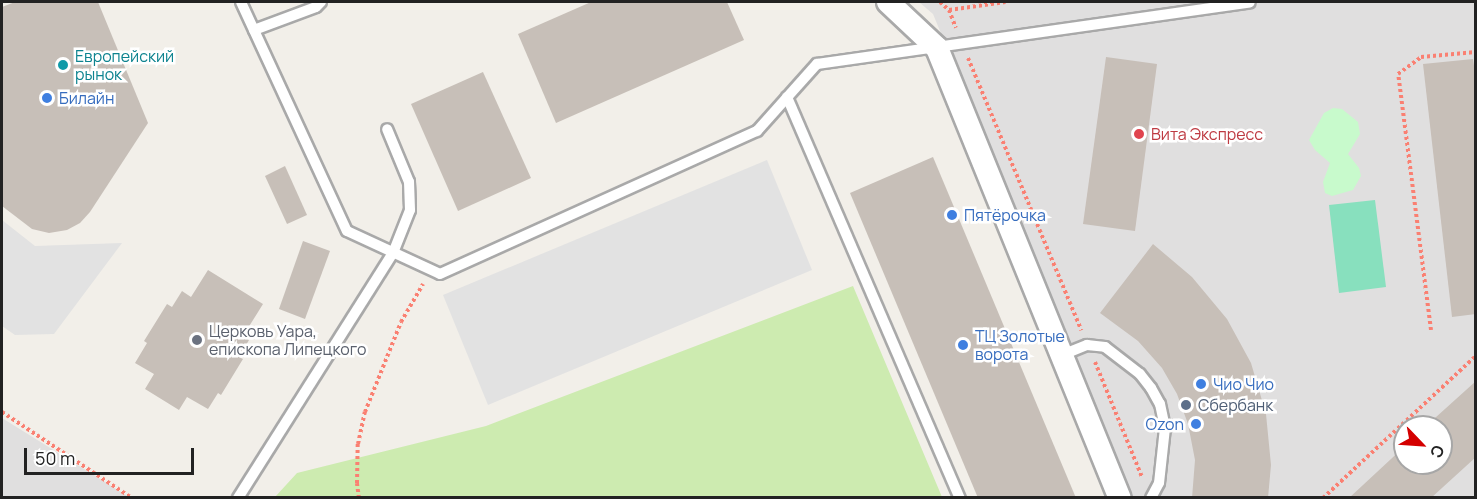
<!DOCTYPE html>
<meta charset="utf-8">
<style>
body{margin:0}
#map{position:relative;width:1477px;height:499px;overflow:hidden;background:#f2efe9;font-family:Manrope,sans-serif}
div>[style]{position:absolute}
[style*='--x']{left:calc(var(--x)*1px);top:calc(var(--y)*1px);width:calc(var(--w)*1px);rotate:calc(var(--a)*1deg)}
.residential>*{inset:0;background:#e0dfdf}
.grass>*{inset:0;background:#cdebb0}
.park>*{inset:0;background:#c8facc}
.pitch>*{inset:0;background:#88e0be}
.parking>*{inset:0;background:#e2e2e2}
.building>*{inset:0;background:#c7bfb8}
.path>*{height:4px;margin-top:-2px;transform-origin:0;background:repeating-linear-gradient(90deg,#fa8072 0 3px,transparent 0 6px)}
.roads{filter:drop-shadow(2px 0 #a9a9a9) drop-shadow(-2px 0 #a9a9a9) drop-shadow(0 2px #a9a9a9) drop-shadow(0 -2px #a9a9a9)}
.service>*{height:10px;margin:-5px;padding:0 5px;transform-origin:5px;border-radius:5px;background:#fff}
.minor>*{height:22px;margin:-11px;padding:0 11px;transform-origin:11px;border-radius:11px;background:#fff}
.dots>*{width:16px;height:16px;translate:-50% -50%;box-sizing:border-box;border:3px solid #fff;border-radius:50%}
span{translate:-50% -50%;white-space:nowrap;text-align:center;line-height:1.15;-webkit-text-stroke:5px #fff;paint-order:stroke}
.culture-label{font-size:16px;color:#0d838f}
.left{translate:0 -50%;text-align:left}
.shop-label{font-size:16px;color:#366cbe}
.right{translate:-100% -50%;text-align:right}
.health-label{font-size:16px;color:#be3a42}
.worship-label{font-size:16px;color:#5b616d}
.service-label{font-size:16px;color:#4e5e75}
.frame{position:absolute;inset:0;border:3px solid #222;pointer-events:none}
.north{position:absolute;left:1393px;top:415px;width:60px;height:60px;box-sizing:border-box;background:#fff;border:2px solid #a7a7a7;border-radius:50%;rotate:115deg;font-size:16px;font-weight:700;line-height:24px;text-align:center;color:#222}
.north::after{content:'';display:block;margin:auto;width:21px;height:27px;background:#d40000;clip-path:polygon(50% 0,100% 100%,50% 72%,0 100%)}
.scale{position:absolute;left:24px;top:448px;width:170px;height:27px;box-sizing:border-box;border:3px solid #222;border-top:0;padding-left:8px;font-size:18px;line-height:21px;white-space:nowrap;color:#222;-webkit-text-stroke:4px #fff;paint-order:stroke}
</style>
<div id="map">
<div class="residential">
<div style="clip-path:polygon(evenodd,919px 2px,1475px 2px,1475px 497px,1132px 497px,933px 14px,919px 2px,1405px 427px,1441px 427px,1441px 463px,1405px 463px,1405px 427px)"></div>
<div style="clip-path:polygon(2px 418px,129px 497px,2px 497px)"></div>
</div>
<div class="grass">
<div style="clip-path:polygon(853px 286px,942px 497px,275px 497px,297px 473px,486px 426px)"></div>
</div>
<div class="park">
<div style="clip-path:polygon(1333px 108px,1342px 109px,1358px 122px,1360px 134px,1348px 154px,1359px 168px,1361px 176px,1353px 190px,1332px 196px,1325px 193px,1323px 182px,1330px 163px,1315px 150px,1309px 140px,1324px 113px)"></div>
</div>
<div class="pitch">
<div style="clip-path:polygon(1375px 200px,1386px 287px,1339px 293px,1329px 205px)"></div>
</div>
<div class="parking">
<div style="clip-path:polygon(767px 160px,812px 270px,488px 405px,443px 295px)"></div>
<div style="clip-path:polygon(2px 220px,35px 246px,122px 243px,54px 334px,15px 335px,2px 326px)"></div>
</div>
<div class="building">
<div style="clip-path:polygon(15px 2px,98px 2px,148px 123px,90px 212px,80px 223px,67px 230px,49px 233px,32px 229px,2px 206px,2px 7px)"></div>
<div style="clip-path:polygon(591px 2px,727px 2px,744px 40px,556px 123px,518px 34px)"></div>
<div style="clip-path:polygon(1106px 57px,1157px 64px,1135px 231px,1083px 224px)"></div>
<div style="clip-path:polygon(1473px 59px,1476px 79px,1476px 314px,1452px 317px,1423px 64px)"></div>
<div style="clip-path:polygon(483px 72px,531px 178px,458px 211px,411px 104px)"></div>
<div style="clip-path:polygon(933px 157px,1076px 498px,978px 498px,850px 193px)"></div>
<div style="clip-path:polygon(285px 166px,307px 215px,287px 224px,265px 176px)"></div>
<div style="clip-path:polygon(303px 241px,330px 251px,305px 319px,279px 309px)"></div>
<div style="clip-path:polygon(1153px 244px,1192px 277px,1227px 319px,1251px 363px,1266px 414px,1271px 465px,1268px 498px,1192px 498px,1195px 460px,1188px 424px,1177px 394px,1162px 368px,1138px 341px,1100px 313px)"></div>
<div style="clip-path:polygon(208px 270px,263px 304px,243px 336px,249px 340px,239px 357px,243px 359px,221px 395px,218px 393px,208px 409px,187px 397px,179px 410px,145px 389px,154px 374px,135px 363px,147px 343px,144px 341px,167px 304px,172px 307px,182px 291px,191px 297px)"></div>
<div style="clip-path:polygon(1476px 381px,1476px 457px,1431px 498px,1349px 498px,1405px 446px,1405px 463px,1441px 463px,1441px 427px,1425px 427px)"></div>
</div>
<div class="path">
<div style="--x:940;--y:2;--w:12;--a:42"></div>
<div style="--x:949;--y:10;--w:19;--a:69"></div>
<div style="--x:949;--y:10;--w:57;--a:-8.1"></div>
<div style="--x:968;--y:58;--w:295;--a:67.4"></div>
<div style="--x:1431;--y:330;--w:258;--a:-97.3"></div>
<div style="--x:1398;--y:74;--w:29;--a:-36"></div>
<div style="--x:1421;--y:57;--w:55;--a:-5.2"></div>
<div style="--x:1095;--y:362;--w:124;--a:67.8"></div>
<div style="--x:2;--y:412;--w:156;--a:33.5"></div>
<div style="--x:359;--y:498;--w:15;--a:-98"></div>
<div style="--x:357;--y:483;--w:39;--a:-89"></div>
<div style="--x:358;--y:444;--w:33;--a:-78"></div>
<div style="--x:365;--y:412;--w:97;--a:-68.2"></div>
<div style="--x:401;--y:322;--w:44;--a:-59.9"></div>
<div style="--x:1323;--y:498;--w:209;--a:-42.9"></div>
</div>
<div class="roads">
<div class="service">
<div style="--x:241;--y:2;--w:252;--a:65.2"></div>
<div style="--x:347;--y:231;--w:102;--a:24.8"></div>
<div style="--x:440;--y:274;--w:348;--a:-24.3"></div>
<div style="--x:757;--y:131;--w:90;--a:-48.2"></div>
<div style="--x:817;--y:64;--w:437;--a:-8.1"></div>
<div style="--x:254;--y:30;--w:66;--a:-20.4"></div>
<div style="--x:316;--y:7;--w:7;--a:-45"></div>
<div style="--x:787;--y:97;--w:437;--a:66.7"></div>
<div style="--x:1062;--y:355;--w:27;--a:-22"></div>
<div style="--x:1087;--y:345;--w:18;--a:6"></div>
<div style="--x:1105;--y:347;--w:44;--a:37.6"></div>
<div style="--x:1140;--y:374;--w:18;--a:52"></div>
<div style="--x:1151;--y:388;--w:18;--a:61"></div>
<div style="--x:1160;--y:404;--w:25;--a:78"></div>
<div style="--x:1165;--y:428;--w:55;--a:96.2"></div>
<div style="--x:1159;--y:483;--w:17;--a:118"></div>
<div style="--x:238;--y:498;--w:290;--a:-57.7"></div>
<div style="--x:393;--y:253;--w:46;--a:-68.4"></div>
<div style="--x:410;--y:210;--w:28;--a:-92"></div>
<div style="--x:409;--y:182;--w:57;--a:-112.5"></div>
</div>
<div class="minor">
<div style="--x:888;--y:2;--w:67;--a:43.2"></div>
<div style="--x:937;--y:48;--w:486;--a:67.9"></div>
</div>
</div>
<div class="dots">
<div style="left:63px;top:65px;background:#0f9aa8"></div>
<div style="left:47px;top:98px;background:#3f7fe0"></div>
<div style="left:1139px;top:134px;background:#e0444e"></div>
<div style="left:952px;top:215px;background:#3f7fe0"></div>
<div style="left:197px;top:340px;background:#6b7280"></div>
<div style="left:963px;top:345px;background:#3f7fe0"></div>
<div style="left:1201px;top:384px;background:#3f7fe0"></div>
<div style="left:1186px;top:405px;background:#5c6f8a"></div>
<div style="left:1196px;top:424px;background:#3f7fe0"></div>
</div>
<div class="culture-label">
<span class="left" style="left:75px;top:65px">Европейский<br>рынок</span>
</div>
<div class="shop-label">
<span class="left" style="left:59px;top:98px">Билайн</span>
<span class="left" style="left:964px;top:215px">Пятёрочка</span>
<span class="left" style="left:975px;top:345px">ТЦ Золотые<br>ворота</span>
<span class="left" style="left:1213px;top:384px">Чио Чио</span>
<span class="right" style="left:1184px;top:424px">Ozon</span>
</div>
<div class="health-label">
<span class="left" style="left:1151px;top:134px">Вита Экспресс</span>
</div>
<div class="worship-label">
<span class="left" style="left:209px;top:340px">Церковь Уара,<br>епископа Липецкого</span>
</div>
<div class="service-label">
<span class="left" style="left:1198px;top:405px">Сбербанк</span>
</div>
<div class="frame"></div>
<div class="north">С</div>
<div class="scale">50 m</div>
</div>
